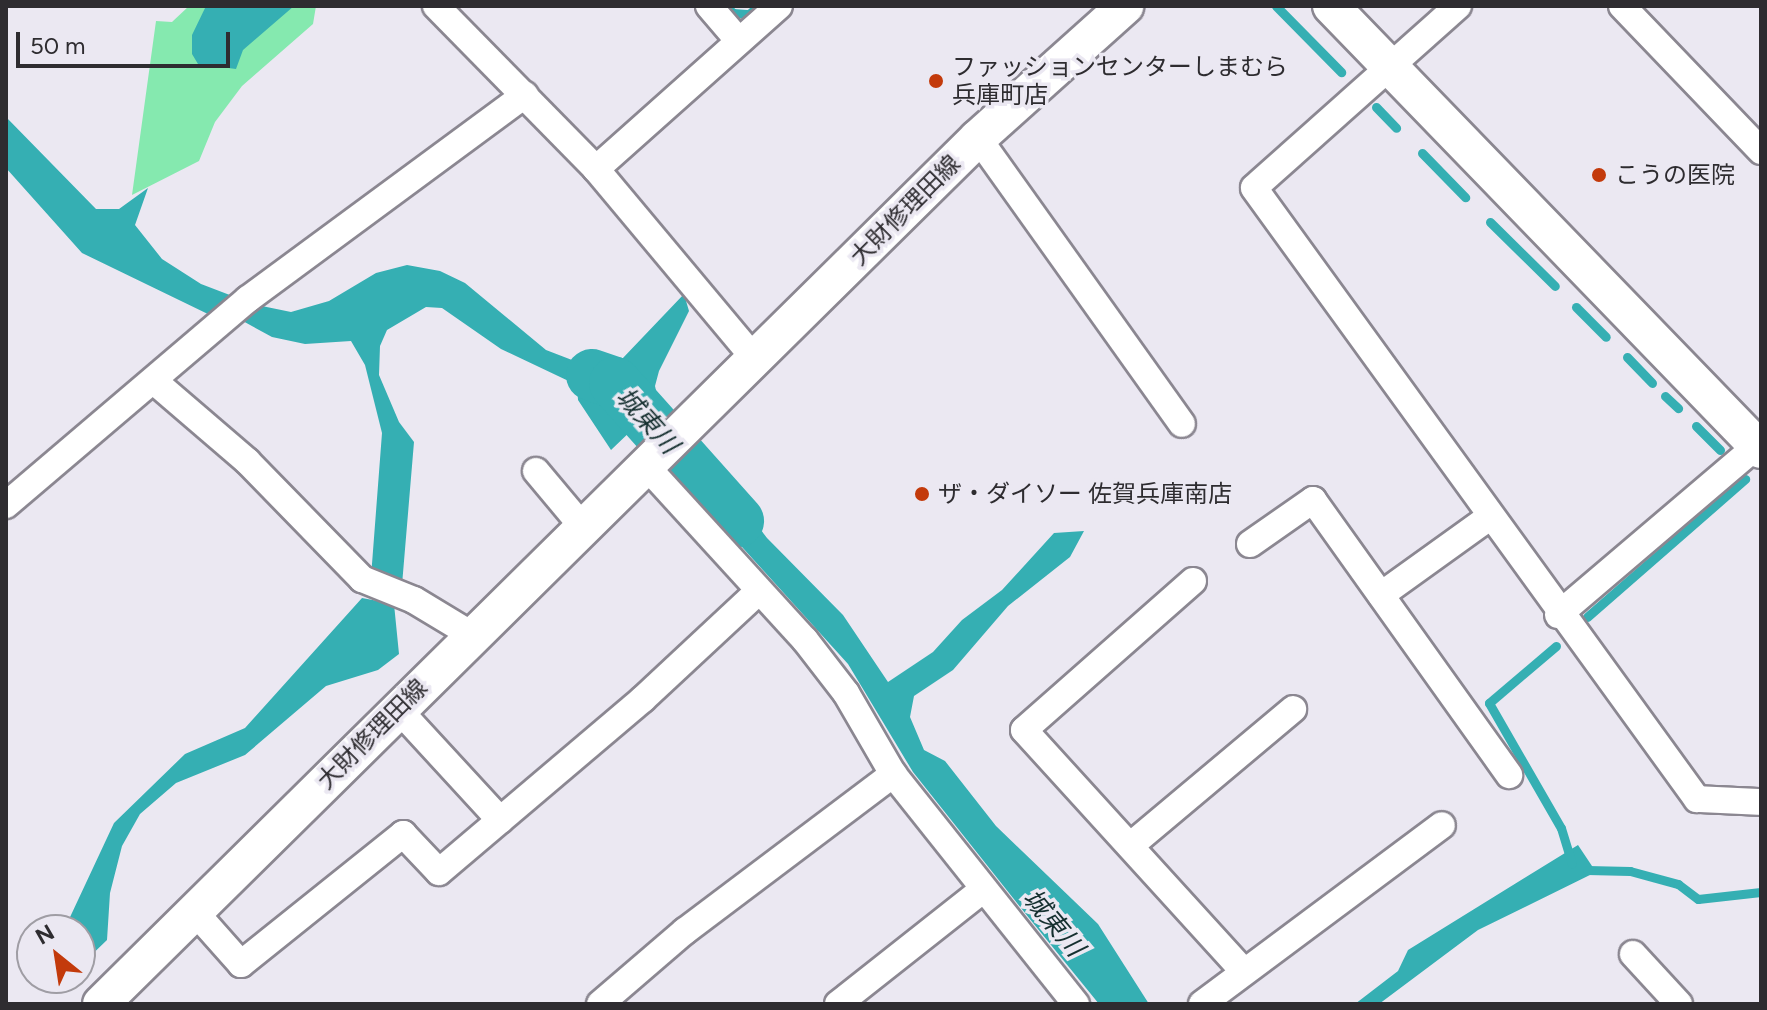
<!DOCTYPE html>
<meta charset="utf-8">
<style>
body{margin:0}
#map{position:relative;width:1767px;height:1010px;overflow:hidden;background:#ebe8f2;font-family:Figtree,"Noto Sans JP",sans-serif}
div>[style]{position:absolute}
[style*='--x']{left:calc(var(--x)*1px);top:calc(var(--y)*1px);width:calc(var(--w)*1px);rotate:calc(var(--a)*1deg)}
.green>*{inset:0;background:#85e9af}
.water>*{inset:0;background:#35afb3}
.stream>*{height:9px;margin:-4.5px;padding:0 4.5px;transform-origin:4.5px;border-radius:4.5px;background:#35afb3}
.river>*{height:52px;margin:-26px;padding:0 26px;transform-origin:26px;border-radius:26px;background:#35afb3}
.roads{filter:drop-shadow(2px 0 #8b8791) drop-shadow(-2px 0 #8b8791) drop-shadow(0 2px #8b8791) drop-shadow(0 -2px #8b8791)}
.street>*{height:26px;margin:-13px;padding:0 13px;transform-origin:13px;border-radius:13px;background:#fff}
.secondary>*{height:36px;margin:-18px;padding:0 18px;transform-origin:18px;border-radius:18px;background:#fff}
.dots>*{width:22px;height:22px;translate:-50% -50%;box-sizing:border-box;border:4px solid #ebe8f2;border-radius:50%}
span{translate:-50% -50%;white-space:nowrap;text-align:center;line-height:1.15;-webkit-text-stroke:7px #ebe8f2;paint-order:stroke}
.poi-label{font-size:24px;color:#2e2c30}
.left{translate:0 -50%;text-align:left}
.street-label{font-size:24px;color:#2e2c30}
.water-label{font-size:26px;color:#152f2f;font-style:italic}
.frame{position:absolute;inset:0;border:8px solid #2e2c30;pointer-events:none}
.north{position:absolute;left:16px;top:914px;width:80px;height:80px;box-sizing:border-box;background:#ebe8f2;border:2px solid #9f9da4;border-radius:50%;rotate:330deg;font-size:22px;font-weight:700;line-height:32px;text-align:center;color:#2e2c30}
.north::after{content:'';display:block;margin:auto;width:28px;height:36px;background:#c33a0b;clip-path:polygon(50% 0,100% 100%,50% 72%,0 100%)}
.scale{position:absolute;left:16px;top:32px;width:214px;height:36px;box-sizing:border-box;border:4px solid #2e2c30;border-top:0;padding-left:10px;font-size:24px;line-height:28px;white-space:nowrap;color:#2e2c30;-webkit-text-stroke:6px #ebe8f2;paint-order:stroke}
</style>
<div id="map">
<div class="green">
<div style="clip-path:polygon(189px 6px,316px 6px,313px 24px,242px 86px,215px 122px,199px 161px,132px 195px,156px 21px,172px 22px)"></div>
</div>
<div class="water">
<div style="clip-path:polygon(206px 6px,294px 6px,243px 50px,236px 69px,198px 64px,192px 54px,192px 35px)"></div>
<div style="clip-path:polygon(6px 117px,96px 209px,119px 209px,148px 188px,135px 225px,162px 259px,201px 284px,235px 297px,212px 316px,82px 253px,6px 168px)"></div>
<div style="clip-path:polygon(407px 265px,440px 271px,465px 283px,546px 350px,598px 370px,622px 359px,684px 294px,689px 311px,659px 371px,655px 386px,659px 404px,611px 450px,578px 400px,577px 385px,501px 349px,442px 308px,426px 307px,387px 330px,380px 346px,379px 375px,399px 422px,414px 442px,402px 585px,371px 577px,382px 433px,365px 365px,351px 341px,305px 344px,272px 337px,241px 320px,257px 305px,291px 312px,329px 301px,376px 273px)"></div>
<div style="clip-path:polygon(705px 456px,767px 538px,843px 615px,888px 682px,933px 652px,962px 620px,1002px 590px,1054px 533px,1084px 531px,1070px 557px,1008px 606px,953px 670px,914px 696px,910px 717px,924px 750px,945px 761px,996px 826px,1098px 924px,1149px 1004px,1099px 1004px,1029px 918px,913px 772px,848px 664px,694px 494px,684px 475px)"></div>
<div style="clip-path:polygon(362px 598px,394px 604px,399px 654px,378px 670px,326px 686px,245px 755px,176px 783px,140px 814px,122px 846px,110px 893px,107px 940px,80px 966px,80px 930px,64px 930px,114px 823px,185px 754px,245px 728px)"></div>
<div style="clip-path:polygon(1578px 845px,1596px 872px,1478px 930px,1379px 1004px,1355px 1004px,1398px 971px,1408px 950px)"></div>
</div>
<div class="stream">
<div style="--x:726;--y:6;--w:10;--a:45"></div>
<div style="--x:733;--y:13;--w:16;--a:4"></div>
<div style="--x:749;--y:14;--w:12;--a:-42"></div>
<div style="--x:1276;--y:6;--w:93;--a:45.4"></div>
<div style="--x:1376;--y:107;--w:29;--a:46"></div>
<div style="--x:1422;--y:153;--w:62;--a:45.7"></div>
<div style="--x:1490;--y:222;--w:91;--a:44.6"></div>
<div style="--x:1576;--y:307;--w:42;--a:45"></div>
<div style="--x:1627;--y:357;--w:36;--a:46"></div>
<div style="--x:1665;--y:396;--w:18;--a:43"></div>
<div style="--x:1696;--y:426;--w:34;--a:45"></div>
<div style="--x:1587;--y:617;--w:210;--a:-41.1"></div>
<div style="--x:1556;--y:646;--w:88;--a:139.6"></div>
<div style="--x:1489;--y:703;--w:144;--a:60.1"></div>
<div style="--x:1561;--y:828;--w:37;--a:73"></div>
<div style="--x:1587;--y:870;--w:43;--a:1.3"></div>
<div style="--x:1630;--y:871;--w:50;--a:15.2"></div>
<div style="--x:1678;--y:884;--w:25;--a:37"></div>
<div style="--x:1698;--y:899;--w:63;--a:-6.3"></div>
</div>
<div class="river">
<div style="--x:592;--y:375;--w:24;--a:19"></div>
<div style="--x:615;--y:383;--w:185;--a:48.3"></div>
</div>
<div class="roads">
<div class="street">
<div style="--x:436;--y:6;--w:228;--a:45.5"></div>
<div style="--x:596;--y:169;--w:248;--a:50.1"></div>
<div style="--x:709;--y:6;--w:46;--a:49.4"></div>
<div style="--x:1458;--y:6;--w:273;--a:138.3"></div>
<div style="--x:1254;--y:188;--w:755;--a:54.06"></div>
<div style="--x:1697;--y:799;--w:64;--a:2.7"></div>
<div style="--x:1622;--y:6;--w:201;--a:46.2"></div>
<div style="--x:978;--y:138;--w:351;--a:54.5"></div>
<div style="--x:596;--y:169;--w:245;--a:-41.7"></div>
<div style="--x:154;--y:381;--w:123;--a:40.7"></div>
<div style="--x:247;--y:461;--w:165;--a:45.7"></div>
<div style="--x:362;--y:579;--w:56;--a:22"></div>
<div style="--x:414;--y:600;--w:68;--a:31.1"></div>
<div style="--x:647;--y:467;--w:234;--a:47.6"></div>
<div style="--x:805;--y:640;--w:67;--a:52.3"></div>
<div style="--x:846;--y:693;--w:94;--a:59.9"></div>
<div style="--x:893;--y:774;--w:294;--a:51.5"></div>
<div style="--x:536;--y:471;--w:72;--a:50.1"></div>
<div style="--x:6;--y:505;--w:318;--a:-40.4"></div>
<div style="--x:248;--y:299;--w:344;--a:-36.4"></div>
<div style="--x:1250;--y:544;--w:77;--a:-34.9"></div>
<div style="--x:1313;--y:500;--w:338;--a:54.5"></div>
<div style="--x:1193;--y:581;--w:225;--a:138.6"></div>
<div style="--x:1024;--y:730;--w:327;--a:47.7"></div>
<div style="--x:1381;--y:595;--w:132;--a:-35.7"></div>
<div style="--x:1558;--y:615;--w:267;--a:-40.4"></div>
<div style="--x:398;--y:709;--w:151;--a:47.4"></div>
<div style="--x:1130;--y:846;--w:213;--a:-40"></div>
<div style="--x:194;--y:911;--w:71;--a:48.4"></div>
<div style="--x:241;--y:964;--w:208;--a:-38.7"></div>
<div style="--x:403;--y:834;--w:52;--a:46.5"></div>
<div style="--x:439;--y:872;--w:267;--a:-40.3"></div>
<div style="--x:643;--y:699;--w:158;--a:-43"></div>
<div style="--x:1633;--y:954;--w:68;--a:47.4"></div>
<div style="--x:600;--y:1004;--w:112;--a:-40.7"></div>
<div style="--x:685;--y:931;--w:261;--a:-37"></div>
<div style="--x:838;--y:1004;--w:182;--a:-38.3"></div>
<div style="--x:1202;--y:1004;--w:299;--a:-36.7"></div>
</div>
<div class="secondary">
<div style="--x:1331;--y:6;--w:618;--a:45.92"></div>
<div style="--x:101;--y:1004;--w:1233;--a:-44.64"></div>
<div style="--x:978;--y:138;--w:198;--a:-41.9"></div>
</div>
</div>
<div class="dots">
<div style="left:936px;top:81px;background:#c33a0b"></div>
<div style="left:1599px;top:175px;background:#c33a0b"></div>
<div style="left:922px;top:494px;background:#c33a0b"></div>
</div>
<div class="poi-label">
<span class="left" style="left:952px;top:81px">ファッションセンターしまむら<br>兵庫町店</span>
<span class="left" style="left:1615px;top:175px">こうの医院</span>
<span class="left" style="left:938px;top:494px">ザ・ダイソー 佐賀兵庫南店</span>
</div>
<div class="street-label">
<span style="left:905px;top:210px;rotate:-45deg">大財修理田線</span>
<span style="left:372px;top:734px;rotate:-45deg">大財修理田線</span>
</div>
<div class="water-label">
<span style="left:647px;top:421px;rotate:48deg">城東川</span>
<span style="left:1053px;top:923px;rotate:50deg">城東川</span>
</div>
<div class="frame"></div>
<div class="north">N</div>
<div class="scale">50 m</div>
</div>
